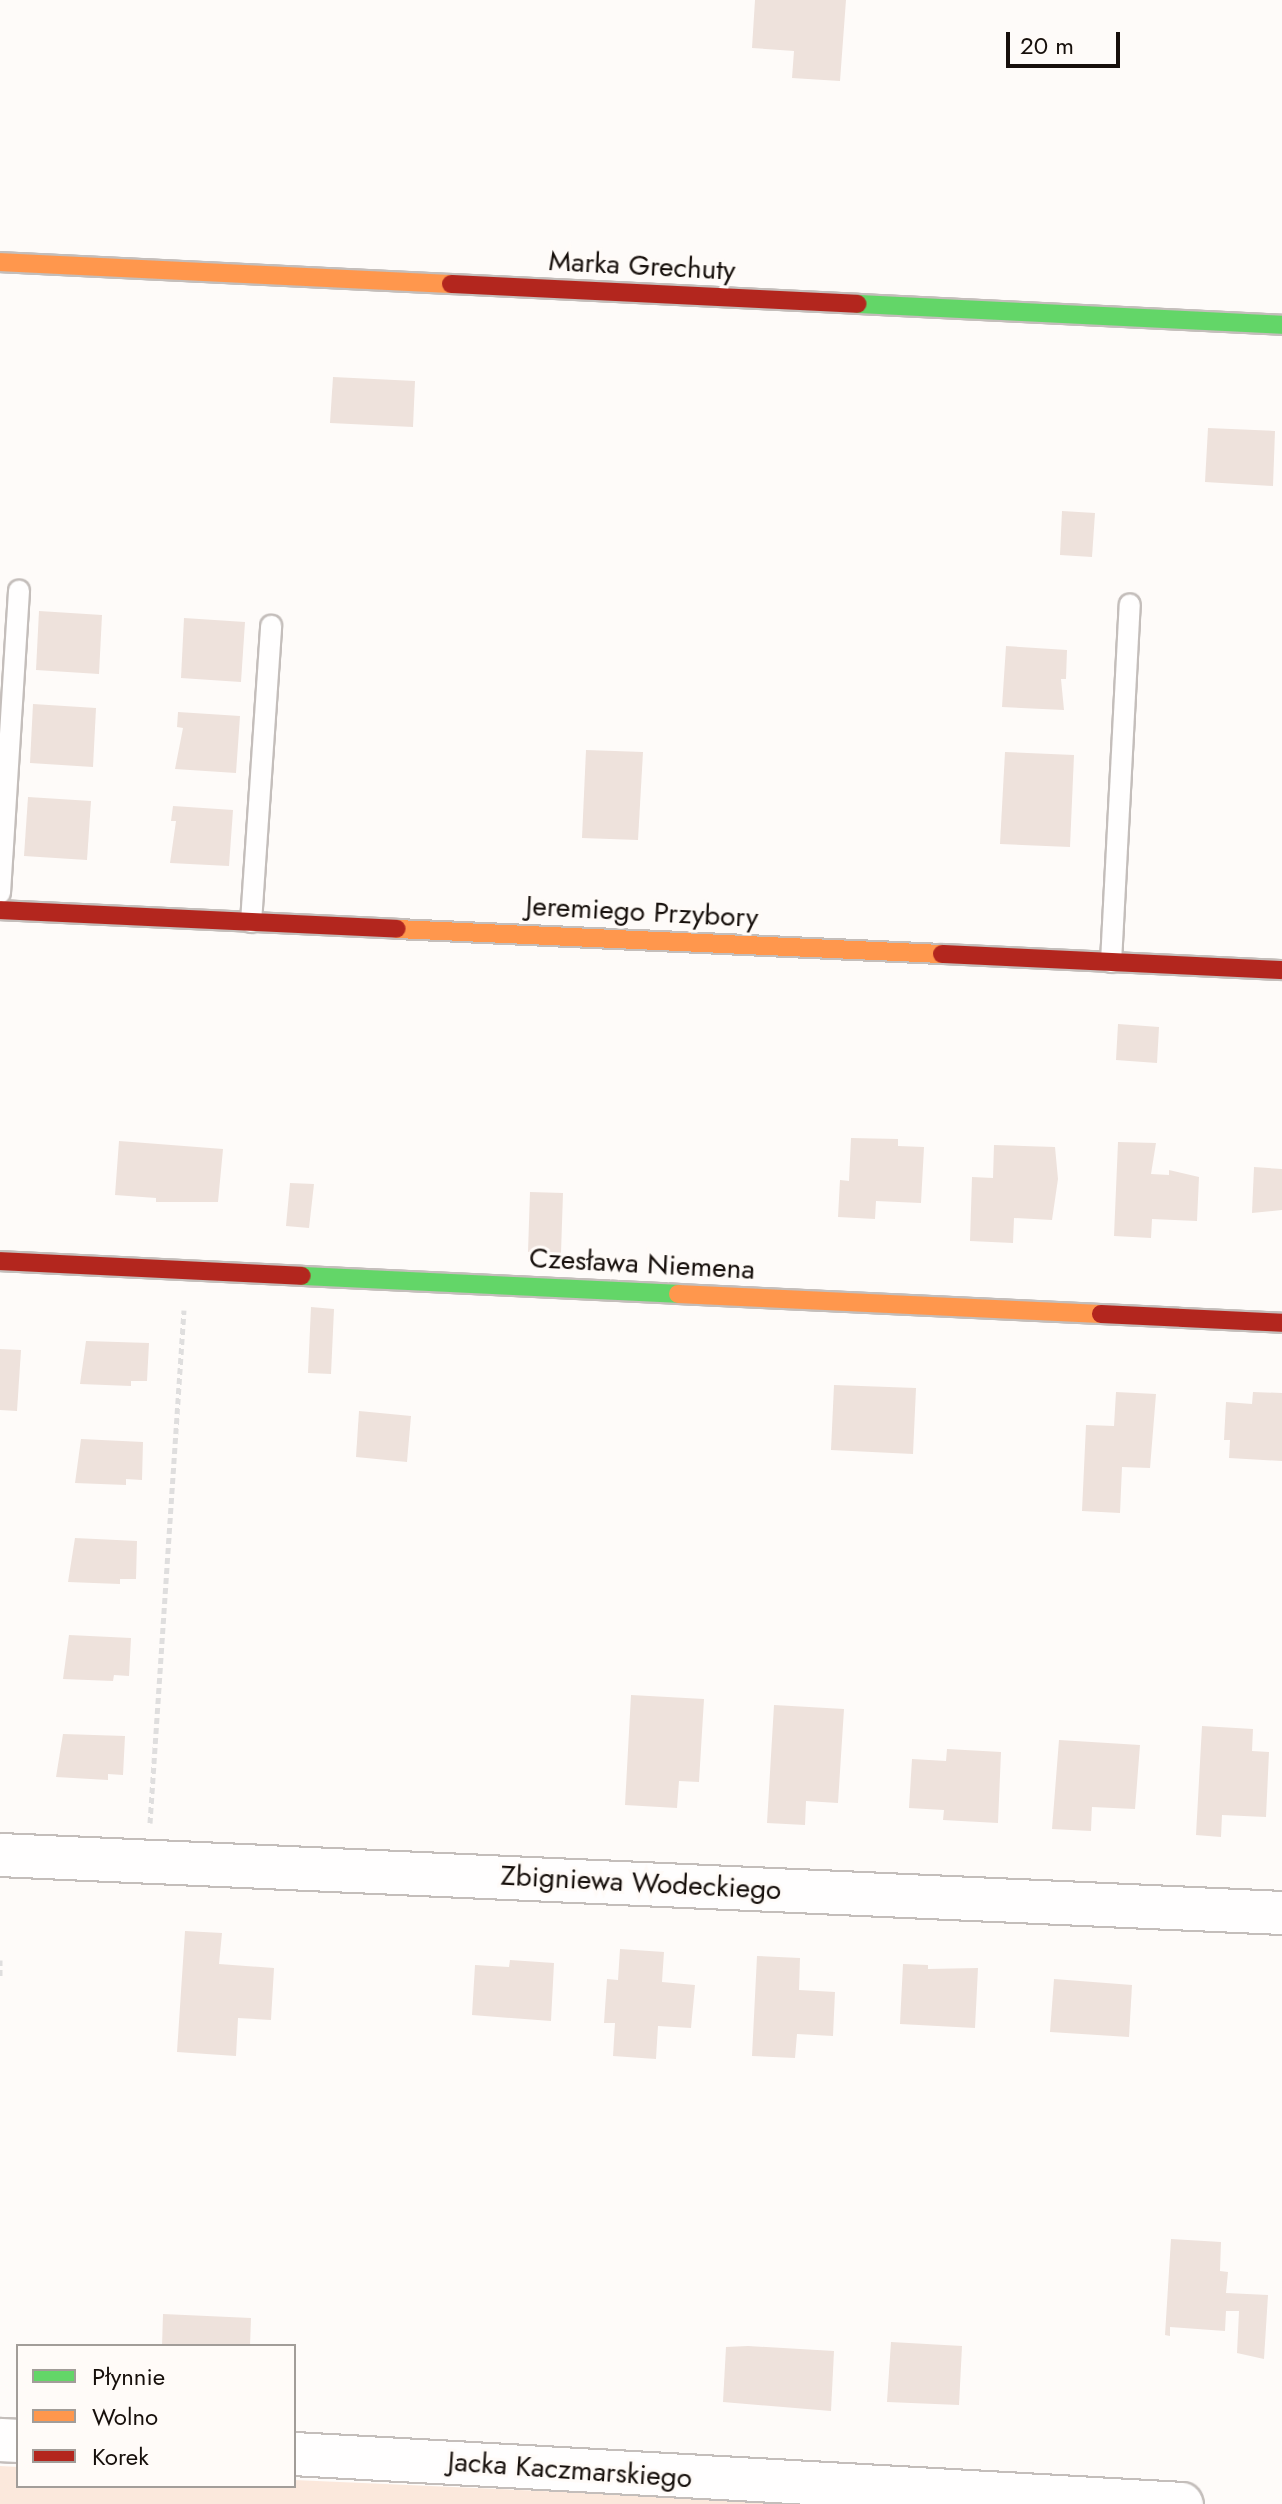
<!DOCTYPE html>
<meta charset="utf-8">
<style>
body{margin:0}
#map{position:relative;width:1282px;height:2504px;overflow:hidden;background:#fefbf9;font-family:Jost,sans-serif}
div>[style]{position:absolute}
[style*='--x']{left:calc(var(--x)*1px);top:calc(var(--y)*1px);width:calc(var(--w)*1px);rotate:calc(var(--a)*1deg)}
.green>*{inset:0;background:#fbe8dc}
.building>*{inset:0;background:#eee2dc}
.path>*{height:5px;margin-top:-2.5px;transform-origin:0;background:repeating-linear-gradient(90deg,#dfdede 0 6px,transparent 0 10px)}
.roads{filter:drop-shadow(2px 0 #c4bebb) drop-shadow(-2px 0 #c4bebb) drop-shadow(0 2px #c4bebb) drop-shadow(0 -2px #c4bebb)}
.lane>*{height:20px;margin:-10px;padding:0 10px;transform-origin:10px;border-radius:10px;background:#fffefe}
.street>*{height:42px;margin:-21px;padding:0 21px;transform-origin:21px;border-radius:21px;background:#fffefe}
.fast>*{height:18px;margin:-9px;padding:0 9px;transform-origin:9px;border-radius:9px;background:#63d668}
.slow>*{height:18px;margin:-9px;padding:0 9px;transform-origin:9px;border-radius:9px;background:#ff974d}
.jam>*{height:18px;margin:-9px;padding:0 9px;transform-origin:9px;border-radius:9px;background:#b3261e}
span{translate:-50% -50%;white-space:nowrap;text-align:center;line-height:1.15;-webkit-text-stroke:6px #fffbf8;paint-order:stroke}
.street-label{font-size:28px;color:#160f0b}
.legend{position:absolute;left:16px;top:2344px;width:280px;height:144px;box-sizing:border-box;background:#fffbf8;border:2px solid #a29d99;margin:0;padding:10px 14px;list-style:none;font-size:24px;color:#160f0b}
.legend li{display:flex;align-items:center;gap:16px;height:40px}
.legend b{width:40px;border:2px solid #a29d99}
.scale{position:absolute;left:1006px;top:32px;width:114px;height:36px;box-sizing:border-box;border:4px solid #160f0b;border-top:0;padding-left:10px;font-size:24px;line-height:28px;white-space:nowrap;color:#160f0b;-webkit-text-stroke:6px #fffbf8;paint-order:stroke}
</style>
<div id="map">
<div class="green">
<div style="clip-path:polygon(0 2466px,18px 2467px,18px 2486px,294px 2486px,294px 2480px,837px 2504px,0 2504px)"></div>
</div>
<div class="building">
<div style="clip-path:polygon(755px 0,846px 0,840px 81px,792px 78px,794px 51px,752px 48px)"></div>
<div style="clip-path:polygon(333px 377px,415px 381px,413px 427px,330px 423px)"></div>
<div style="clip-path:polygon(1208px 428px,1275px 431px,1273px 486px,1205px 482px)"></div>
<div style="clip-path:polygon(1062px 511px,1095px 513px,1092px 557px,1060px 555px)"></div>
<div style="clip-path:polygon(39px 611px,102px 615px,99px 674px,36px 670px)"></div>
<div style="clip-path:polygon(184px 618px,245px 622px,241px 682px,181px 678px)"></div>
<div style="clip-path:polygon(1006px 646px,1067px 650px,1066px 679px,1061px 679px,1064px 710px,1002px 707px)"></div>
<div style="clip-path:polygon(33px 704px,96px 708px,93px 767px,30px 763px)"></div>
<div style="clip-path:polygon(178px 712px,240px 716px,236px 773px,175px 769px,183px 728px,177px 727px)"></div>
<div style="clip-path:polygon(586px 750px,643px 752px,638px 840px,582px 838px)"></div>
<div style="clip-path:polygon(1005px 752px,1074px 755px,1070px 847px,1000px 844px)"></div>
<div style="clip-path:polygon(28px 797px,91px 801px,87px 860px,24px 856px)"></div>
<div style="clip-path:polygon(173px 806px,233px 810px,229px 866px,170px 863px,176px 821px,171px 821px)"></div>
<div style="clip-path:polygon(1118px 1024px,1159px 1027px,1157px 1063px,1116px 1060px)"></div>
<div style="clip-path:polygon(851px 1138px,898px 1139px,898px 1146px,924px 1147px,921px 1203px,876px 1201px,875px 1219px,838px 1217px,840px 1180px,849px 1181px)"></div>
<div style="clip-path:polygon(119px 1141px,223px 1149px,218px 1202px,156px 1202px,156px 1198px,115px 1195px)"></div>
<div style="clip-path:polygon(1118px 1142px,1156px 1143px,1151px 1174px,1169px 1175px,1169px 1170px,1199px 1177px,1197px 1221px,1152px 1219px,1151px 1238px,1114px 1236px)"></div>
<div style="clip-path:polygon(994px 1145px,1055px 1147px,1058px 1179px,1052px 1220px,1014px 1218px,1013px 1243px,970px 1241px,972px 1177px,993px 1178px)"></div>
<div style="clip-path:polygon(1254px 1167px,1282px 1169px,1282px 1210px,1252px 1213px)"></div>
<div style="clip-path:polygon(290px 1183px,314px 1184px,309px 1228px,286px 1226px)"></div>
<div style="clip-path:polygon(530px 1192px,563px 1193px,561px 1253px,528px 1252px)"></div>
<div style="clip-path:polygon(311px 1307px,334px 1309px,331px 1374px,308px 1373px)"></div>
<div style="clip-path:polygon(86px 1341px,149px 1343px,147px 1381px,131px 1381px,131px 1386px,80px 1384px)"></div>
<div style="clip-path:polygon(0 1349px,21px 1350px,17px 1411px,0 1410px)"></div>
<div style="clip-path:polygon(834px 1385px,916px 1388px,913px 1454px,831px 1450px)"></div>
<div style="clip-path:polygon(1116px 1392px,1156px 1394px,1150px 1468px,1122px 1467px,1120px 1513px,1082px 1511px,1086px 1425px,1114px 1426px)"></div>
<div style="clip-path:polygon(1253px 1392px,1282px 1393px,1282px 1461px,1229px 1458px,1230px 1440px,1224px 1440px,1226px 1402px,1252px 1404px)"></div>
<div style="clip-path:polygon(359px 1411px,411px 1416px,407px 1462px,356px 1457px)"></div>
<div style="clip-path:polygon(81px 1439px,143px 1442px,142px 1480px,126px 1479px,126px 1485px,75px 1483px)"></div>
<div style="clip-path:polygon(75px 1538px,137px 1541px,136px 1579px,120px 1579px,120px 1584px,68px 1582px)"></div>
<div style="clip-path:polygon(69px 1635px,131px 1638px,129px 1676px,114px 1675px,113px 1681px,63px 1679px)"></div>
<div style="clip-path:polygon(631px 1695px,704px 1699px,699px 1782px,679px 1781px,677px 1808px,625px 1805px)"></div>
<div style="clip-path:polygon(774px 1705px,844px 1709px,838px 1803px,806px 1801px,805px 1825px,767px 1823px)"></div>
<div style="clip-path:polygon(1202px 1726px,1253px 1729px,1252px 1751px,1269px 1752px,1266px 1817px,1222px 1815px,1221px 1837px,1196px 1835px)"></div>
<div style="clip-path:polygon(63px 1734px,125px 1736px,123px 1775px,108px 1774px,108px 1780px,56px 1777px)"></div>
<div style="clip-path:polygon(1059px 1740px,1140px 1745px,1135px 1809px,1092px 1807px,1091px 1831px,1052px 1829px)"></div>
<div style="clip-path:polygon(947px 1749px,1001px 1752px,998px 1823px,943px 1820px,944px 1810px,909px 1808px,912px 1759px,946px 1761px)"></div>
<div style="clip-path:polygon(185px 1931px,222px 1933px,219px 1964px,274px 1968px,271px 2020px,238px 2018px,236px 2056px,177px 2052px)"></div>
<div style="clip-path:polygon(620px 1949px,664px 1952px,662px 1982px,695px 1985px,691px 2028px,658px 2026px,656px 2059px,613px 2056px,615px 2023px,604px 2023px,607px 1979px,618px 1980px)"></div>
<div style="clip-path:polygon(757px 1956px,800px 1958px,799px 1990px,835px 1992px,833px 2036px,797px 2034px,795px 2058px,752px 2056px)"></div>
<div style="clip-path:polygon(510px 1960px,554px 1963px,551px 2021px,472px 2015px,475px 1965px,509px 1967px)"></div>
<div style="clip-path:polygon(903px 1964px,928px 1965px,928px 1969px,978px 1968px,975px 2028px,900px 2024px)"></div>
<div style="clip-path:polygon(1054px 1979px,1132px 1985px,1129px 2037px,1050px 2032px)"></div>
<div style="clip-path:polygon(1171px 2239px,1221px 2242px,1220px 2271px,1228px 2272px,1226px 2293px,1268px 2295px,1264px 2359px,1237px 2353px,1239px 2311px,1226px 2311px,1225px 2331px,1170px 2327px,1170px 2336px,1165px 2335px)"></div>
<div style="clip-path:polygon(163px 2314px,251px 2318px,250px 2346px,162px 2346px)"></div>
<div style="clip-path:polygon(891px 2342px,962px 2346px,959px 2405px,887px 2402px)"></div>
<div style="clip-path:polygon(748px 2346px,834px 2351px,831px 2411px,723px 2402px,726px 2347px)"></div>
</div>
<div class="path">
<div style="--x:150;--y:1823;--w:514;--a:-86.21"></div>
<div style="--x:0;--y:1960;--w:16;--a:90"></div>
</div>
<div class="roads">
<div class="lane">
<div style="--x:0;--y:893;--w:303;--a:-86.4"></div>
<div style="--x:251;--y:922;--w:297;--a:-86.1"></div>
<div style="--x:1111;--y:962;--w:358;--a:-87"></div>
</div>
<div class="street">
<div style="--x:0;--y:1855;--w:1283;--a:2.59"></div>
<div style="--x:0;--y:2440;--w:18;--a:3"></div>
<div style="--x:294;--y:2454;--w:889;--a:3.22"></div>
</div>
<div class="fast">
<div style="--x:858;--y:304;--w:425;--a:2.8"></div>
<div style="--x:302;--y:1276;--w:376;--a:2.7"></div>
</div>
<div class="slow">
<div style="--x:0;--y:262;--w:452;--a:2.8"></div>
<div style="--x:397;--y:929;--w:546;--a:2.63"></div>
<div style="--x:678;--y:1294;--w:423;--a:2.7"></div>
</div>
<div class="jam">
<div style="--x:451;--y:284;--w:407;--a:2.8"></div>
<div style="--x:0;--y:910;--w:397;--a:2.7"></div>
<div style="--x:942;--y:954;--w:340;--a:2.7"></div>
<div style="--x:0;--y:1261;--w:302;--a:2.8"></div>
<div style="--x:1101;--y:1314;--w:181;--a:2.8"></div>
</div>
</div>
<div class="street-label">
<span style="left:642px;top:266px;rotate:3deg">Marka Grechuty</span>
<span style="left:642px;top:912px;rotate:3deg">Jeremiego Przybory</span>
<span style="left:642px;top:1264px;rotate:3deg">Czesława Niemena</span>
<span style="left:641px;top:1883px;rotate:3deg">Zbigniewa Wodeckiego</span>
<span style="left:570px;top:2470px;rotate:4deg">Jacka Kaczmarskiego</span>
</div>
<ul class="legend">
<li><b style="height:10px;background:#63d668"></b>Płynnie</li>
<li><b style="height:10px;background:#ff974d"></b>Wolno</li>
<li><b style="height:10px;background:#b3261e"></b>Korek</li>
</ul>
<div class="scale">20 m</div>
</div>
